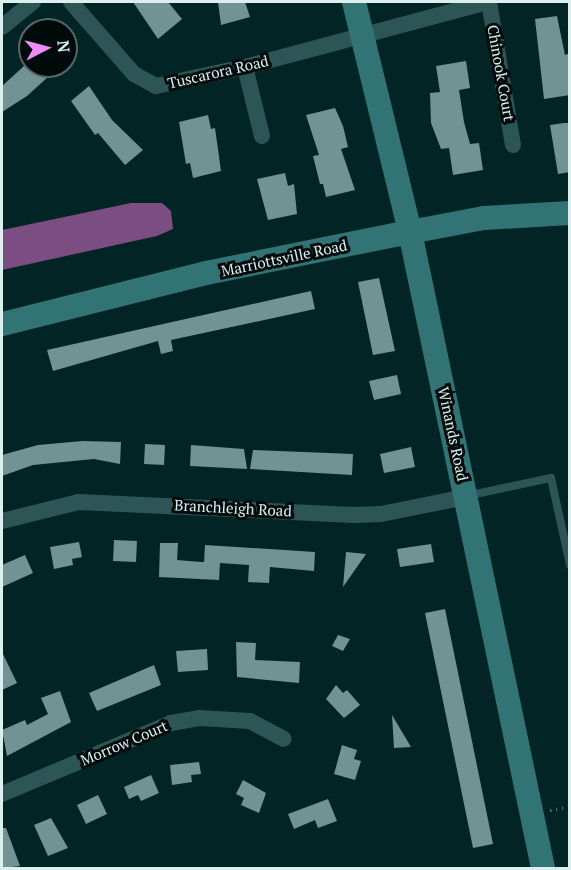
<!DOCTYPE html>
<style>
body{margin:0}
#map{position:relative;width:571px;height:870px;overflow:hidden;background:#032424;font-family:"PT Serif",serif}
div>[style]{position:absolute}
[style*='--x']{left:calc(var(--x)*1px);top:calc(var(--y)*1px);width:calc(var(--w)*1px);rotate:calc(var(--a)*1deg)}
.water>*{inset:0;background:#7c4d82}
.building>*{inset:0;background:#729393}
.path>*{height:3px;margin-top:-1.5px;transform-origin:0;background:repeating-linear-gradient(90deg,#536e6e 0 1.5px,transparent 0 6px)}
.lane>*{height:8px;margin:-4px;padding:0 4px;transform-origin:4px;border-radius:4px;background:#2e5556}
.street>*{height:16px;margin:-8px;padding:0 8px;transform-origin:8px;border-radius:8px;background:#2e5556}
.secondary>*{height:24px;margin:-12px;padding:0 12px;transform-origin:12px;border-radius:12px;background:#327475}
span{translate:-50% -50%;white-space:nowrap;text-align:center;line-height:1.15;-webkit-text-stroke:6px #020b0b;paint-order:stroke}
.street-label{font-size:15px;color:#dceeee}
.frame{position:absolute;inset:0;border:3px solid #dceeee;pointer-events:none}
.north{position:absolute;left:18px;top:18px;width:60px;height:60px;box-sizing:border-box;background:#020b0b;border:2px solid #596666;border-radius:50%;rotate:84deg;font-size:16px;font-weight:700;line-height:24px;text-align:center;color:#dceeee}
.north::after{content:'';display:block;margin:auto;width:21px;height:27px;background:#ed8cf9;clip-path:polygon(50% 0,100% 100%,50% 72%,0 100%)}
</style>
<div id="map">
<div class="water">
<div style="clip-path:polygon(131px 203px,162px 203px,171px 211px,173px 229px,157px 236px,2px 270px,2px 230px)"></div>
</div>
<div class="building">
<div style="clip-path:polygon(133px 2px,168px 2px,182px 19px,158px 39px)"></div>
<div style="clip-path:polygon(218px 2px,245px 2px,250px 17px,221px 25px)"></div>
<div style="clip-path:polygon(557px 16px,565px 55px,568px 54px,570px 95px,544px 99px,535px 19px)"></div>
<div style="clip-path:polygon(466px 61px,470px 88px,459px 90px,464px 122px,470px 144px,479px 143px,483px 170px,453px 175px,449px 148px,441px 149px,431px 123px,430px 93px,440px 92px,436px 66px)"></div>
<div style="clip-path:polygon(24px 66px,60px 66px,27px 96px,2px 112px,2px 86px)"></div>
<div style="clip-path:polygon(89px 86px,112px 120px,143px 150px,125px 165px,98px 133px,95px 135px,71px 101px)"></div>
<div style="clip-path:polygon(335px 108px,343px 126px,348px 147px,341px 149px,355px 190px,326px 197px,323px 184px,320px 184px,313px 156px,319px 155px,306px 115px)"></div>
<div style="clip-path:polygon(208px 115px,211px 129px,215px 128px,221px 171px,193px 178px,190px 163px,186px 164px,179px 122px)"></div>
<div style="clip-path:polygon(564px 123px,570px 123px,570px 172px,558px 174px,550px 125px)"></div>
<div style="clip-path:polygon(285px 173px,288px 186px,294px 184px,297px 214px,268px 220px,257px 179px)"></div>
<div style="clip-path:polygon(379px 278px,395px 351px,373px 355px,358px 282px)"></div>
<div style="clip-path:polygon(311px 291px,315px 309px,171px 340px,173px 351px,161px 354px,158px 341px,53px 371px,47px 350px)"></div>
<div style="clip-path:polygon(397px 375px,401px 394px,374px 400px,369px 381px)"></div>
<div style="clip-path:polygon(83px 441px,121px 442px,120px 464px,94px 459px,33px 465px,2px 476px,2px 455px,38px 445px)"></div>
<div style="clip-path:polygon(145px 444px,165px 445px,164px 465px,144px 464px)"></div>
<div style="clip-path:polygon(191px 445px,244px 449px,247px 469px,190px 466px)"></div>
<div style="clip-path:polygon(411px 447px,415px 467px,384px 473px,380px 454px)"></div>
<div style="clip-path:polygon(253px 450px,353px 454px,352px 475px,250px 469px)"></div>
<div style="clip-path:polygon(114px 540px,137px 541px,136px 562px,113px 561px)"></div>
<div style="clip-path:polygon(79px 542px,82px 557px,72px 559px,73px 565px,54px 569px,50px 547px)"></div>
<div style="clip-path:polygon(160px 543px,178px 543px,177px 560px,201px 562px,204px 562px,205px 545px,315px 552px,314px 571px,270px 567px,269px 583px,248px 582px,249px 565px,220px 563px,219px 580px,159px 577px)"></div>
<div style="clip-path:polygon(431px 544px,434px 562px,400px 567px,397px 549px)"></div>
<div style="clip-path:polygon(346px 552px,366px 554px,343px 587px)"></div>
<div style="clip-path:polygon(25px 555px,33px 573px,2px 587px,2px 565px)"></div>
<div style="clip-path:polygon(445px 609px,493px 844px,473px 848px,425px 613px)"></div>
<div style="clip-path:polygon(338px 635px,350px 639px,343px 651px,332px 646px)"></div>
<div style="clip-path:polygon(236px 642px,256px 643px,255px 660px,300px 662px,299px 683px,237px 677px)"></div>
<div style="clip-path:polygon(207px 649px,208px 670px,178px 672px,176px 651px)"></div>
<div style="clip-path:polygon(2px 652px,17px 683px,2px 690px)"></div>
<div style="clip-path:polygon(154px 665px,161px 685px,97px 711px,89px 693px)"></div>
<div style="clip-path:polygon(336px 685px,343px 693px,347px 690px,360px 705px,344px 718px,326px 699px)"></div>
<div style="clip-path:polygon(60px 691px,71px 722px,7px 756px,2px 730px,25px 720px,27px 725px,48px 714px,41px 698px)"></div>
<div style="clip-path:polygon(392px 715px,411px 747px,394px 748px)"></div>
<div style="clip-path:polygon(342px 745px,357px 750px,354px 759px,361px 761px,355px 780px,334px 774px)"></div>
<div style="clip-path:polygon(199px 762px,201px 774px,191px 775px,192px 782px,172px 785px,170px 765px)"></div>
<div style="clip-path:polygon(151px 775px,159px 793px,141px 801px,138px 795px,129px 799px,124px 787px)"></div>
<div style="clip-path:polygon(243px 780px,266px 793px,259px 813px,241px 805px,244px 798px,236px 794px)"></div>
<div style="clip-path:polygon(98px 795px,107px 814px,86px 824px,77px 805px)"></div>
<div style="clip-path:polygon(328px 799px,337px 821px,318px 828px,315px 820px,294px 829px,288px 814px)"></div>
<div style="clip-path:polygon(51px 818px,68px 848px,48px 856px,34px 825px)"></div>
<div style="clip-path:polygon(2px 828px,6px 828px,20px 866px,2px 868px)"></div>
</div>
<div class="path">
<div style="--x:550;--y:810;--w:20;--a:-11"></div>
</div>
<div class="lane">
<div style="--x:466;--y:496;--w:87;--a:-12"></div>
<div style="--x:551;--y:478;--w:89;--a:77.7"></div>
</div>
<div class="street">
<div style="--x:71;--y:2;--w:96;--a:48.8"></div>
<div style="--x:134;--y:74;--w:25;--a:29"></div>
<div style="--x:156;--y:86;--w:91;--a:-12.1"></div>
<div style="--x:245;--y:67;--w:252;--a:-15"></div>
<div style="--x:489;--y:2;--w:145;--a:80.5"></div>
<div style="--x:2;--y:27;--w:40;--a:-39"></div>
<div style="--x:245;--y:67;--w:71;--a:76.2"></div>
<div style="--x:2;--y:521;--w:79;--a:-13.9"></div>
<div style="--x:79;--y:502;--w:275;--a:2.7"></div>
<div style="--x:354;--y:515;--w:27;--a:-2"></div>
<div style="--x:381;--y:514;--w:87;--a:-11.3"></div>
<div style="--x:2;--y:794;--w:183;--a:-22.8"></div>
<div style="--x:171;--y:723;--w:28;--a:-10"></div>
<div style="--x:199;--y:718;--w:51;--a:3.4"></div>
<div style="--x:250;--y:721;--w:38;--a:28"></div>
</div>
<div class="secondary">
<div style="--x:354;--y:2;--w:237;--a:76.3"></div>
<div style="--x:410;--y:232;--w:650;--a:78.19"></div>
<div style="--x:2;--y:324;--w:210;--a:-14"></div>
<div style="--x:206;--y:273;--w:208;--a:-11.4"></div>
<div style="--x:410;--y:232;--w:75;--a:-10.7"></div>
<div style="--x:484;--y:218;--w:86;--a:-3.3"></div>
</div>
<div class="street-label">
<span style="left:218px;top:72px;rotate:-13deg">Tuscarora Road</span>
<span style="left:501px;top:73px;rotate:80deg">Chinook Court</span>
<span style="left:284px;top:258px;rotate:-12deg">Marriottsville Road</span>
<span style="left:453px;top:434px;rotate:78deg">Winands Road</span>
<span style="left:233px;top:508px;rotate:3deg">Branchleigh Road</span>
<span style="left:124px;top:743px;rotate:-23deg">Morrow Court</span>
</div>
<div class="frame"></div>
<div class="north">N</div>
</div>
